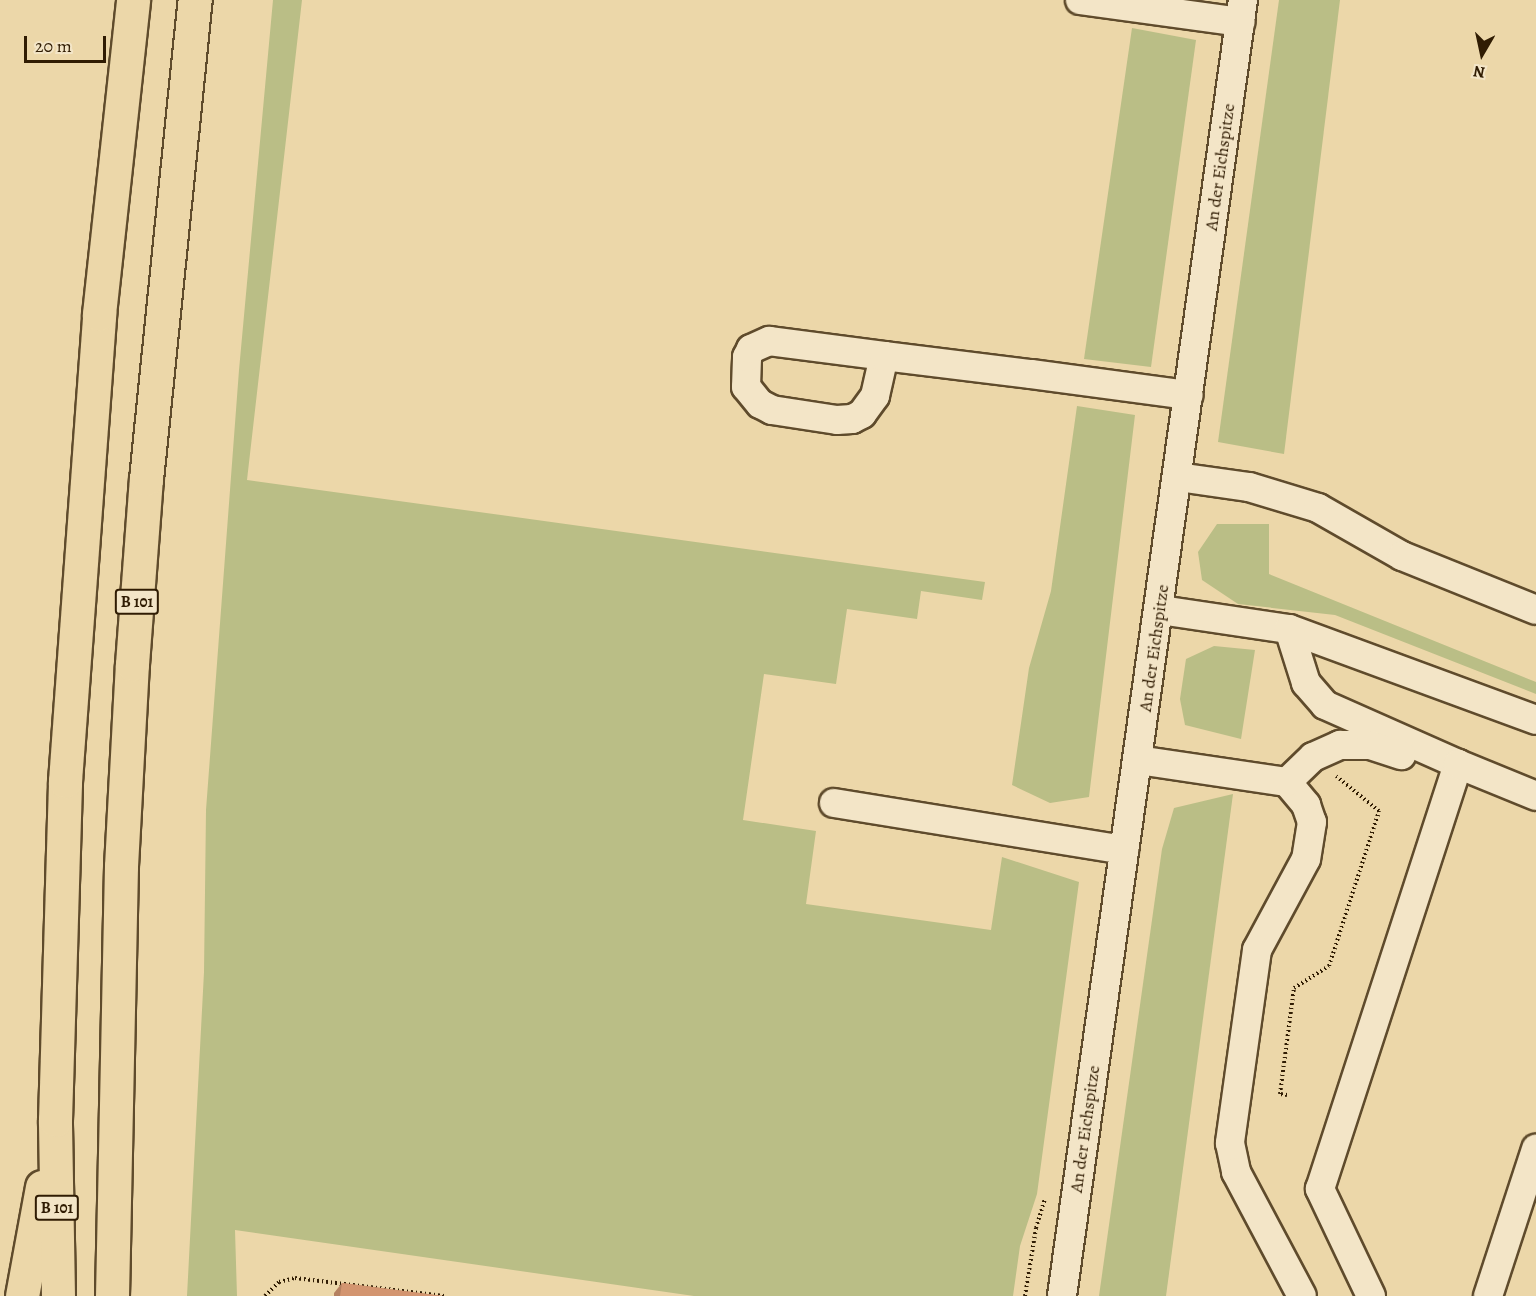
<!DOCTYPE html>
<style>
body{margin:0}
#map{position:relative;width:1536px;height:1296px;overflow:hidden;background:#ecd7a9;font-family:Alegreya,serif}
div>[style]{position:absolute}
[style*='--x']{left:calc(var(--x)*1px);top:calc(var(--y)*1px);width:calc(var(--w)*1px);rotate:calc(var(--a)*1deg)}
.green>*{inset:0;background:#babe86}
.path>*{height:4px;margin-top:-2px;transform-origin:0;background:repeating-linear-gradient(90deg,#301c03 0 1.5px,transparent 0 4.5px)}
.roads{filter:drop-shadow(2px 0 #5f4b2c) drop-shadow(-2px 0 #5f4b2c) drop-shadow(0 2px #5f4b2c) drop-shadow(0 -2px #5f4b2c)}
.minor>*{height:28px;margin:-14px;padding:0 14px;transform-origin:14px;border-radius:14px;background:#f3e5c7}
.highway>*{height:33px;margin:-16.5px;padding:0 16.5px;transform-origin:16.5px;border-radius:16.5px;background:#ecd7a9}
.wall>*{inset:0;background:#b58060}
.building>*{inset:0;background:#d39570}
span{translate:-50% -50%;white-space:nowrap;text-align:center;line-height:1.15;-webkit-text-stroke:4.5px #f3e5c7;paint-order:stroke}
.shield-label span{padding:2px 4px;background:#f3e5c7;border:2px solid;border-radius:4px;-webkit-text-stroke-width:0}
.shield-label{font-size:16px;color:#301c03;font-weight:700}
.street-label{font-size:18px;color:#301c03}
.north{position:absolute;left:1452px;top:24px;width:60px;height:60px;-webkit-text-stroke:4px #f3e5c7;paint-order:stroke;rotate:189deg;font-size:16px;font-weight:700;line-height:24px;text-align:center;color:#301c03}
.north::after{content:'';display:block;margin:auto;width:21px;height:27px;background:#301c03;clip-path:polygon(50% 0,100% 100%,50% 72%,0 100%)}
.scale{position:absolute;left:24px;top:36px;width:82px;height:27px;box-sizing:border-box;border:3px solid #301c03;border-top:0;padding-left:8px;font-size:18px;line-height:21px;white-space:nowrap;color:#301c03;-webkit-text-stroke:4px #f3e5c7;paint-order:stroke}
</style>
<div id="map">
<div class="green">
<div style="clip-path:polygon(273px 0,302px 0,247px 480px,985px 582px,982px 600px,921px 591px,917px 619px,847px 609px,836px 684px,764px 674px,743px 820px,816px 831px,806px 904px,991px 930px,1002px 857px,1079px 882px,1037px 1194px,1020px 1246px,1013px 1296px,694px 1296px,235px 1230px,237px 1296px,187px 1296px,204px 972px,206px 810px,239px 370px)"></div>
<div style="clip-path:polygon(1279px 0,1340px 0,1284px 454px,1218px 442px)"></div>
<div style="clip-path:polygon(1132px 28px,1196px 40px,1151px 367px,1084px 359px)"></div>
<div style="clip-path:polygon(1077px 406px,1135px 415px,1089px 797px,1050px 803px,1012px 785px,1029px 668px,1051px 591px)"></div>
<div style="clip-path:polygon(1217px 524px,1269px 524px,1269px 574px,1536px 682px,1536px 694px,1335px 615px,1238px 604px,1202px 580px,1198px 552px)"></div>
<div style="clip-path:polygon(1214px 646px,1255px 650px,1241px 739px,1185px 725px,1180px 699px,1186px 659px)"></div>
<div style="clip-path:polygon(1233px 794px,1166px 1296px,1099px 1296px,1162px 849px,1174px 808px)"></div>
</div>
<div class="path">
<div style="--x:1287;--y:1095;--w:7;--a:-172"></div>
<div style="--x:1280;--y:1094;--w:107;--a:-82.5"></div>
<div style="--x:1294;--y:988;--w:41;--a:-32.2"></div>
<div style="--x:1329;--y:966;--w:163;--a:-72.1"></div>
<div style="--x:1379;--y:811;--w:55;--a:-140.9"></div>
<div style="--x:265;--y:1296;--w:20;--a:-45"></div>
<div style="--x:279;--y:1282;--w:16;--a:-14"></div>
<div style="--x:295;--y:1278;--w:150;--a:6.9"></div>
<div style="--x:1025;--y:1296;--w:69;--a:-80.8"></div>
<div style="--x:1036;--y:1228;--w:31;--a:-73"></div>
</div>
<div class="roads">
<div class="minor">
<div style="--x:1080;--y:0;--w:162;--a:7.8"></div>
<div style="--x:884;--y:356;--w:41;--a:102.7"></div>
<div style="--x:875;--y:396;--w:22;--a:126"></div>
<div style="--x:862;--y:414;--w:11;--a:153"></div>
<div style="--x:852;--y:419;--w:15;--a:176"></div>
<div style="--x:837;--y:420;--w:66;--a:-171.3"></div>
<div style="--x:772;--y:410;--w:13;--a:-153"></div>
<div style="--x:760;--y:404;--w:22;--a:-129"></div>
<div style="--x:746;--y:387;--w:30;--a:-88"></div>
<div style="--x:747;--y:357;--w:9;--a:-63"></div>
<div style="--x:751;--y:349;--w:20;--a:-24"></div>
<div style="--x:769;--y:341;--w:116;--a:7.4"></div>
<div style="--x:884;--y:356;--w:148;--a:7"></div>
<div style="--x:1031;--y:374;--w:159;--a:7.6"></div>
<div style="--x:1178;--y:477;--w:72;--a:8"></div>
<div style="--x:1249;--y:487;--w:72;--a:16.9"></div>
<div style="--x:1318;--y:508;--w:97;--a:29.7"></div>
<div style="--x:1402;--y:556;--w:144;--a:21.9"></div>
<div style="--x:1160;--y:610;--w:130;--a:8.4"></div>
<div style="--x:1289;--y:629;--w:263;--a:20.2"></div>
<div style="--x:1289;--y:629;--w:57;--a:72.5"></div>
<div style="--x:1306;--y:683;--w:29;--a:49"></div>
<div style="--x:1325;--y:705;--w:145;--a:23.9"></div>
<div style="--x:1138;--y:760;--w:151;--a:8.4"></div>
<div style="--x:1287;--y:782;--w:30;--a:50"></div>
<div style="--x:1306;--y:805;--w:18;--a:71"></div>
<div style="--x:1312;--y:822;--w:37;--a:99"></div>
<div style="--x:1306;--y:859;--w:103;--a:118.3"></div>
<div style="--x:1257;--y:950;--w:195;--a:98"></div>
<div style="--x:1230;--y:1143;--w:30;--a:78"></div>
<div style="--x:1236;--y:1172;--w:140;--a:62"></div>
<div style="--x:1287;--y:782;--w:36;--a:-44"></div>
<div style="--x:1313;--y:757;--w:30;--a:-24"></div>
<div style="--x:1340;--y:745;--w:30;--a:0"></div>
<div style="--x:1370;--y:745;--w:33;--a:18"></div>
<div style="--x:834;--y:803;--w:294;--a:9.2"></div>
<div style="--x:1062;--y:1296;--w:1309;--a:-82.05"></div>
<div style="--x:1371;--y:1296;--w:119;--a:-115.5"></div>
<div style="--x:1320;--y:1189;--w:447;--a:-72"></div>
<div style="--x:1458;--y:764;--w:84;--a:22.3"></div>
<div style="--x:1488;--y:1296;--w:155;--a:-71.9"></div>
</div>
<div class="highway">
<div style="--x:22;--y:1296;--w:111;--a:-79.6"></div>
<div style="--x:58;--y:1296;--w:176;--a:-91"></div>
<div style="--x:55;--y:1120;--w:339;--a:-88.3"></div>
<div style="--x:65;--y:781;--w:468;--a:-85.8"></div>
<div style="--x:99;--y:314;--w:316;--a:-83.8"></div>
<div style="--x:112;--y:1296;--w:430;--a:-88.8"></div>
<div style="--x:121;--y:866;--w:202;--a:-86.9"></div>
<div style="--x:132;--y:664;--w:186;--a:-85.7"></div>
<div style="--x:146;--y:479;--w:481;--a:-84.2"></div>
</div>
</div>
<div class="wall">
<div style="clip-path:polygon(342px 1283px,443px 1296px,334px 1296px,334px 1293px)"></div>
</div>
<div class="building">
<div style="clip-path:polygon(342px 1283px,443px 1296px,340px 1296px)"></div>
</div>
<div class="shield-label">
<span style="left:137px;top:602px">B 101</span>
<span style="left:57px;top:1208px">B 101</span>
</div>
<div class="street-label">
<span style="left:1220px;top:167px;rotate:-82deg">An der Eichspitze</span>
<span style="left:1154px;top:648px;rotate:-82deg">An der Eichspitze</span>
<span style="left:1085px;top:1129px;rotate:-82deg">An der Eichspitze</span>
</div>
<div class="north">N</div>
<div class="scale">20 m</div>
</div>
